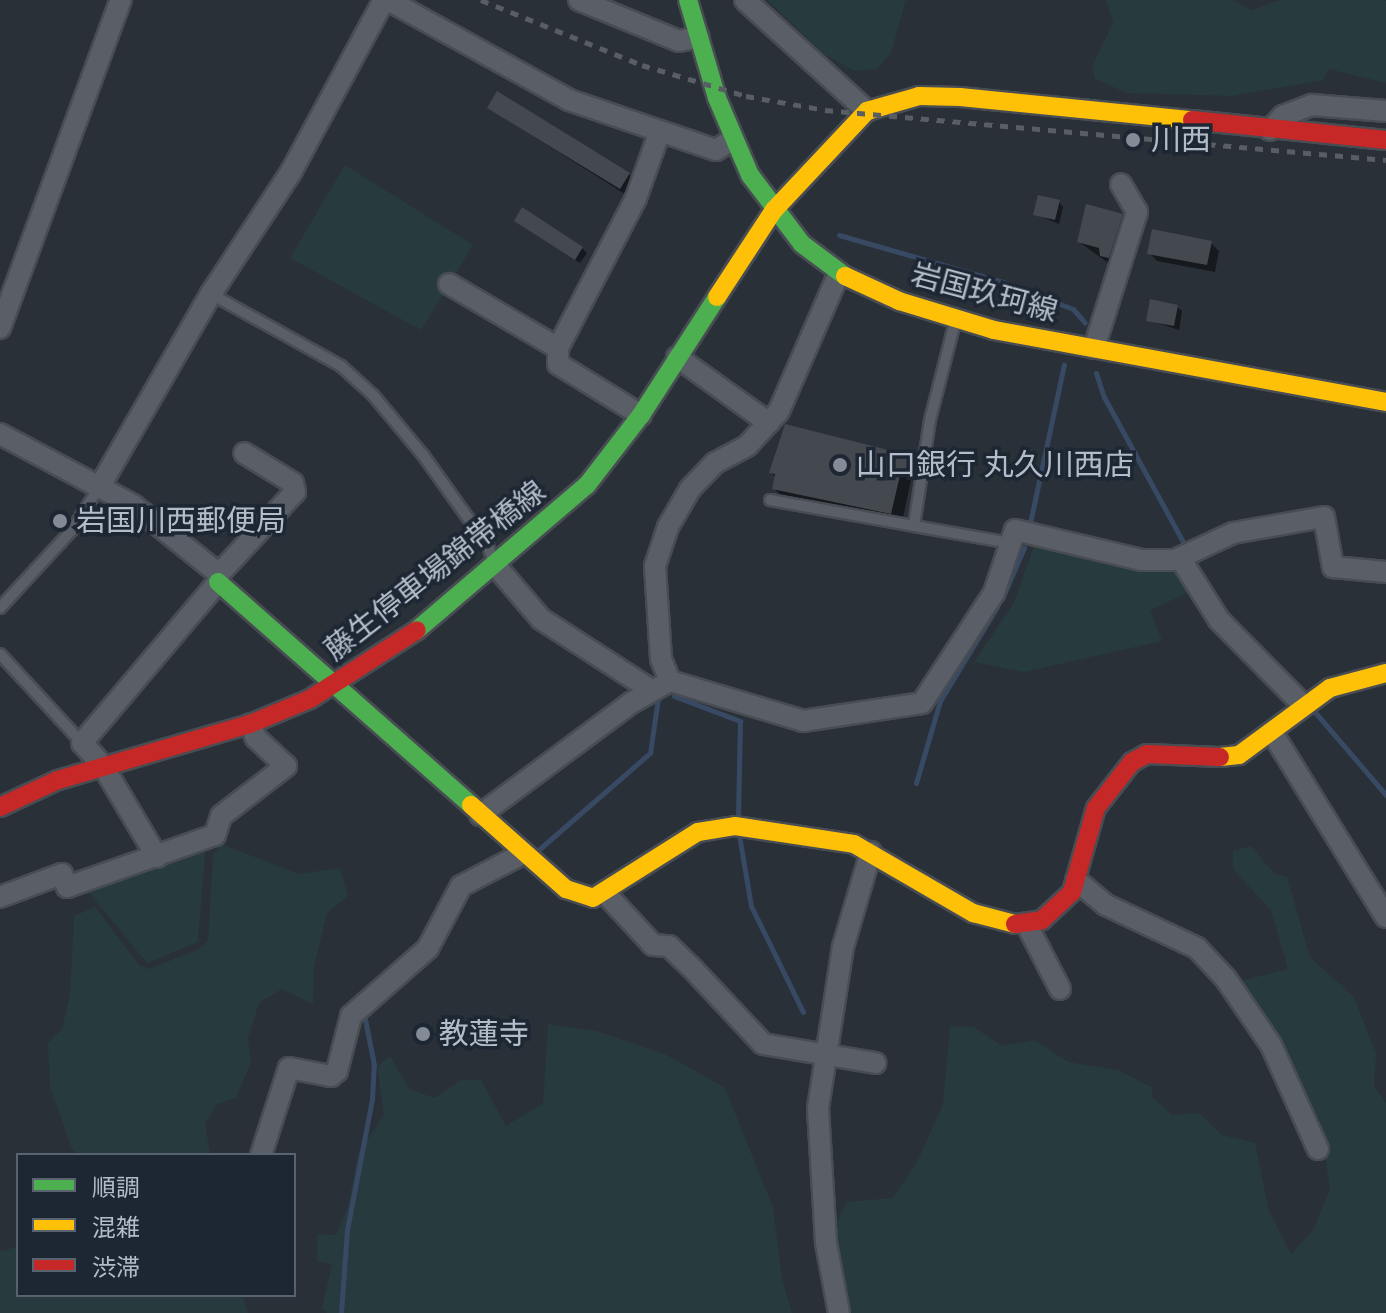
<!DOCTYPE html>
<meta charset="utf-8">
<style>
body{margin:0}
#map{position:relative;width:1386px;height:1313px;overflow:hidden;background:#2a3038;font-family:"Space Grotesk","Noto Sans JP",sans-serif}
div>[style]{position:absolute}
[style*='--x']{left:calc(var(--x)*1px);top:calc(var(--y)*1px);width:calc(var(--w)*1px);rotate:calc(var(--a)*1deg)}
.green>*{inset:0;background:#273a3e}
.shadow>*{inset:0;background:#0007}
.stream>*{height:5px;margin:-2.5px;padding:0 2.5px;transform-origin:2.5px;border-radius:2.5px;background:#384963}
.building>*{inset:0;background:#444950}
.roads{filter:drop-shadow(2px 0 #484c53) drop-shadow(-2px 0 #484c53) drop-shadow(0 2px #484c53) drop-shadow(0 -2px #484c53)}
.lane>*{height:10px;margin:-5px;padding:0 5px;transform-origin:5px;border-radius:5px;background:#5a5e66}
.street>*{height:20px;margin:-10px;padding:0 10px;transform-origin:10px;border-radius:10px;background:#5a5e66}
.fast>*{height:18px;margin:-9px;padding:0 9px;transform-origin:9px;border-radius:9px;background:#4caf50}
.slow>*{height:18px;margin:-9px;padding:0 9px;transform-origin:9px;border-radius:9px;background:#ffc107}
.jam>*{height:18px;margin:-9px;padding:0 9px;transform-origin:9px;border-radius:9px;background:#c62828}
.rail>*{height:5px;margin-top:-2.5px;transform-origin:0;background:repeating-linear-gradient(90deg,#595d64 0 8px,transparent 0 16px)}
.dots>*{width:22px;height:22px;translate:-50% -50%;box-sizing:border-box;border:4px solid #1d2633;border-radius:50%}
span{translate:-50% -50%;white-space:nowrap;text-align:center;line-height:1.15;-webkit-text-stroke:7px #1d2633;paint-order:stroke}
.poi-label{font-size:30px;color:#b4bcc9}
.left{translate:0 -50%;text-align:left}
.street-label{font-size:30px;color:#b4bcc9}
.legend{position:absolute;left:16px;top:1153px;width:280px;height:144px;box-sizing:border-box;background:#1d2633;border:2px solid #59626f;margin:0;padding:10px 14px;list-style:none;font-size:24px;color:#b4bcc9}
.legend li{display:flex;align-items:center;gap:16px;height:40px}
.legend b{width:40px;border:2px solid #59626f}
</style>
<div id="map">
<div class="green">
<div style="clip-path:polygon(767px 0,906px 0,891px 53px,877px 69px,855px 71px,825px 55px)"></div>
<div style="clip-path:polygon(1106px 0,1232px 0,1252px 10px,1280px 0,1382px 0,1386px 1px,1386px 83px,1329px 69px,1323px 80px,1233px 96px,1127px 93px,1095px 79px,1092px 66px,1113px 23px)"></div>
<div style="clip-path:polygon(345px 165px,473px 245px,421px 330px,290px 258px)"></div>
<div style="clip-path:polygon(1037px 537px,1173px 567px,1183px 571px,1192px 591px,1150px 610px,1162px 641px,1024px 672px,974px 662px,1014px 603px)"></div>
<div style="clip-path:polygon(206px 843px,198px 942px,147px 963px,86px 889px)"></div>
<div style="clip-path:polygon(221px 844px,299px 874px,340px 868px,348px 896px,327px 913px,314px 967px,313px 1004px,282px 989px,259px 1003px,248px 1038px,251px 1062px,236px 1098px,217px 1104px,205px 1123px,210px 1155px,79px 1155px,72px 1149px,50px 1087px,48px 1043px,62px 1029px,70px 994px,74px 916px,95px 907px,139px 965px,149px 969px,199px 949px,208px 941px,213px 855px)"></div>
<div style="clip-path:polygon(1251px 846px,1274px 873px,1287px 877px,1310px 957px,1354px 997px,1376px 1054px,1374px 1086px,1386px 1103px,1386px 1313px,849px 1313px,833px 1230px,847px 1202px,893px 1198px,916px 1164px,943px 1105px,950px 1026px,974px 1027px,1002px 1046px,1034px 1040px,1068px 1062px,1118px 1070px,1153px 1088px,1151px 1096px,1172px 1115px,1199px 1113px,1222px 1135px,1255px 1143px,1269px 1211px,1291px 1254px,1314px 1229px,1330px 1189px,1320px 1122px,1285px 1051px,1241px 981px,1288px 969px,1271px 910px,1233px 869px,1233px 851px)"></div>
<div style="clip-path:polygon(548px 1024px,597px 1031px,667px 1055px,725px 1088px,773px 1207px,782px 1279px,792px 1313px,327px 1313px,322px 1309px,332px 1264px,317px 1261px,317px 1234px,336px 1235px,348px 1207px,358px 1153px,384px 1115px,377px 1067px,390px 1056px,409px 1089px,435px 1098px,461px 1080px,481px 1080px,506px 1126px,543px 1103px)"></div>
<div style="clip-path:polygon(18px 1247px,18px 1295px,242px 1295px,248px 1313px,0 1313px,0 1251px)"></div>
</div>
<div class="shadow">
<div style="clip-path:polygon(489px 108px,629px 174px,636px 182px,628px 196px)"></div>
<div style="clip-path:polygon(1059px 202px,1063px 207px,1059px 224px,1035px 214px)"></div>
<div style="clip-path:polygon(1122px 215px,1129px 223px,1110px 264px,1079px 242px)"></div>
<div style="clip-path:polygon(521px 225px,582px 248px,587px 253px,580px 263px)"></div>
<div style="clip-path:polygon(1211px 243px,1219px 251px,1215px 272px,1157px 261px,1149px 253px)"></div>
<div style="clip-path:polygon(1177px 307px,1182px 311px,1179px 330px,1148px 320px)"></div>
<div style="clip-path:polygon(911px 458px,921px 469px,918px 482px,911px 480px,902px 523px,784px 499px,774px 488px,776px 478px,771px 472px)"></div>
</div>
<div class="stream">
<div style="--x:669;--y:124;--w:31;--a:17"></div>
<div style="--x:839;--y:235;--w:171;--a:16"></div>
<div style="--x:1003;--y:282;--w:75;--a:21.1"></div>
<div style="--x:1073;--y:309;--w:18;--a:49"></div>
<div style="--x:1096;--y:373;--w:25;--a:72"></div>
<div style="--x:1104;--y:397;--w:173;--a:61.4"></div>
<div style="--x:1030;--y:523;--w:162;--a:-77.9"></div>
<div style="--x:1002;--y:599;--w:56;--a:-66.7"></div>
<div style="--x:674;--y:696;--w:71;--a:20.7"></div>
<div style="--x:740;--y:721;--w:96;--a:91.2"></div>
<div style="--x:1314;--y:711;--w:111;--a:49.4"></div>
<div style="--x:916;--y:783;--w:85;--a:-73.7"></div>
<div style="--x:940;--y:701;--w:110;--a:-58.8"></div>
<div style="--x:739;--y:835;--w:72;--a:80.4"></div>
<div style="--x:751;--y:906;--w:118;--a:63.9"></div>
<div style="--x:536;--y:852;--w:151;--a:-41"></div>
<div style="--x:650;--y:753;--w:56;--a:-81.7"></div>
<div style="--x:341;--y:1313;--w:83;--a:-85.9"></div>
<div style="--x:347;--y:1230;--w:133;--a:-79.2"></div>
<div style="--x:372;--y:1099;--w:34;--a:-87"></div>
<div style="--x:374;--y:1065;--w:52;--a:-101.1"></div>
</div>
<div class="building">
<div style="clip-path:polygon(497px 91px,630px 173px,620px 189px,487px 108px)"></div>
<div style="clip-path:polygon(1038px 195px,1060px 200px,1055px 220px,1033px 215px)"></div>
<div style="clip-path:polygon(1086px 204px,1123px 214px,1109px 258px,1100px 256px,1099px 248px,1077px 242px)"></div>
<div style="clip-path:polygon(522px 207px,583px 247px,575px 260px,514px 221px)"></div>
<div style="clip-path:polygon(1152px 229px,1212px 241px,1207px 265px,1147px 254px)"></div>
<div style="clip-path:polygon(1150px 299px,1178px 305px,1174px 326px,1146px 321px)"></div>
<div style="clip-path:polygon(785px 424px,912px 456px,908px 472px,901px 471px,891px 514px,772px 489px,775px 474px,769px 473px)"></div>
</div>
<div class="roads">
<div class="lane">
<div style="--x:211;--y:294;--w:149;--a:29"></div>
<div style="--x:341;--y:366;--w:43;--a:42.2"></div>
<div style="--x:373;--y:395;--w:78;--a:50.2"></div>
<div style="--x:423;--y:455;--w:112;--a:54.5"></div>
<div style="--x:488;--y:546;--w:18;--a:71"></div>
<div style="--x:955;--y:322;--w:101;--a:104.3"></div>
<div style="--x:930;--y:420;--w:107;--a:98.6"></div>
<div style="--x:914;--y:526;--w:97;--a:10"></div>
<div style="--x:770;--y:500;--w:146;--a:10.2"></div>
<div style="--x:0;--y:608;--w:106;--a:-47.3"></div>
<div style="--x:72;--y:530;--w:52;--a:-57.5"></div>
<div style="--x:0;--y:654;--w:121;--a:47.3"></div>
</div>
<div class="street">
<div style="--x:388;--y:0;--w:207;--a:28.9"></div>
<div style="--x:569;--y:100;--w:155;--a:18.8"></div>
<div style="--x:716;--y:150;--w:19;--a:-32"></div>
<div style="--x:579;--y:0;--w:108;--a:22.3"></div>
<div style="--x:679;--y:41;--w:20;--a:-11"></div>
<div style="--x:745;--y:0;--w:165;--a:42.3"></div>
<div style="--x:1270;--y:130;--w:19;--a:-47"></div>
<div style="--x:1283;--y:116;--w:31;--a:-21"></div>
<div style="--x:1312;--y:105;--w:74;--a:4.6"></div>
<div style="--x:839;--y:273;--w:150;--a:113.5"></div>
<div style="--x:779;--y:411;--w:47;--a:132.4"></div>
<div style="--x:747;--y:446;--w:36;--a:152"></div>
<div style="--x:715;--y:463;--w:36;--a:134"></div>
<div style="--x:690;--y:489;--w:44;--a:120.1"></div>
<div style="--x:668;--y:527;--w:41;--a:108.4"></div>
<div style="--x:655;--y:566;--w:93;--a:86.3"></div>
<div style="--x:661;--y:659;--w:24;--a:68"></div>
<div style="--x:670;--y:681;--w:139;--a:16.7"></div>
<div style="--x:803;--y:721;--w:120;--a:-8.6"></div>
<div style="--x:922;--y:703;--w:131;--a:-56.8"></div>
<div style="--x:994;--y:593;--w:66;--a:-71.6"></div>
<div style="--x:1015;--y:530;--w:130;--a:13.3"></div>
<div style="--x:1142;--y:560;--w:33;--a:0"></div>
<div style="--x:1175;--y:560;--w:64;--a:-25"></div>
<div style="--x:1233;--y:533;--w:92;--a:-10"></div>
<div style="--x:1324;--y:517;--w:51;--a:79.8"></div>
<div style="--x:1333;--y:567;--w:53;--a:5.4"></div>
<div style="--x:449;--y:284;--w:126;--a:30.4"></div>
<div style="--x:0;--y:328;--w:350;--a:-69.8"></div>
<div style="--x:1094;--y:348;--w:143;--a:-72.5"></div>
<div style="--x:1137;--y:212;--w:32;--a:-120"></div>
<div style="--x:677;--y:357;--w:113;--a:35.7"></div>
<div style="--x:641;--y:415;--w:97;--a:-148.4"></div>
<div style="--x:558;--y:364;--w:16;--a:-90"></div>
<div style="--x:558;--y:348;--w:169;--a:-62.5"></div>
<div style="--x:636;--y:198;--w:71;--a:-70.3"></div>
<div style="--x:0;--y:434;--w:151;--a:28.1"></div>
<div style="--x:133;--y:505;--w:110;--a:38.7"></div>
<div style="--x:100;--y:486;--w:222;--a:-60"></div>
<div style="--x:211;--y:294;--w:146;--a:-56.7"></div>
<div style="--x:291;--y:172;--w:196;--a:-61.6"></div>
<div style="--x:1180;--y:558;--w:73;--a:57.8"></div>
<div style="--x:1219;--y:620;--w:120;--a:45.3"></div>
<div style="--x:495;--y:565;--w:71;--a:49.6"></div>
<div style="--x:541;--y:619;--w:131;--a:32.8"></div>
<div style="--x:1273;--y:734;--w:215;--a:58.3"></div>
<div style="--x:480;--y:815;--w:188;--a:-36.6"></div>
<div style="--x:631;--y:703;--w:45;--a:-29.4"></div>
<div style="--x:157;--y:857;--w:106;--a:-120.7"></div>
<div style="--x:103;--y:766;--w:31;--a:-132"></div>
<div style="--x:82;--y:743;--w:211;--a:-49.8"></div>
<div style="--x:218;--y:582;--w:8;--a:-83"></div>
<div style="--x:219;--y:574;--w:112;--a:-47.2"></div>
<div style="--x:295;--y:492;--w:9;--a:-103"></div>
<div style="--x:293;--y:483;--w:57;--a:-148.5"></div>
<div style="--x:1076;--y:880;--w:39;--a:40"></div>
<div style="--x:1106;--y:905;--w:101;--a:25.3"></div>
<div style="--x:1197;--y:948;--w:42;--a:46.9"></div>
<div style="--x:1226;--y:979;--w:80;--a:55.7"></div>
<div style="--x:1271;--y:1045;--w:114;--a:65.7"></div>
<div style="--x:606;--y:894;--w:69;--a:47.3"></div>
<div style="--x:653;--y:945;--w:16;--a:4"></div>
<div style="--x:669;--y:946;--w:30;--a:44"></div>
<div style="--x:691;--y:967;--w:105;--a:46.9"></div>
<div style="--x:763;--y:1044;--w:114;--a:9.6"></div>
<div style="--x:0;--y:897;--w:66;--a:-20.4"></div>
<div style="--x:62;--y:874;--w:14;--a:69"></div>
<div style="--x:67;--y:887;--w:157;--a:-19.4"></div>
<div style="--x:215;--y:835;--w:20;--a:-72"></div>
<div style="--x:221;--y:816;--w:82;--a:-37.6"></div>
<div style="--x:286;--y:766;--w:41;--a:-137"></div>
<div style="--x:256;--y:738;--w:15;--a:-113"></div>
<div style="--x:1027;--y:925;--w:72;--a:62.7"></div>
<div style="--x:261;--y:1155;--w:91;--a:-72.2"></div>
<div style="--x:289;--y:1068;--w:43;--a:10.8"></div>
<div style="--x:331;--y:1076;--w:8;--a:-40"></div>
<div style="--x:337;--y:1071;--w:57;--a:-75.7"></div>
<div style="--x:351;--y:1016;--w:103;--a:-41.4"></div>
<div style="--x:428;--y:948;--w:70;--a:-62"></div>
<div style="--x:461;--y:886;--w:71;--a:-27.6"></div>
<div style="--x:839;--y:1313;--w:71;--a:-100.5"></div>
<div style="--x:826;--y:1243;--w:135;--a:-93.4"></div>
<div style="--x:818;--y:1108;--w:163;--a:-81.2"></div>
<div style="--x:843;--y:947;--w:99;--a:-73.6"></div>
</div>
<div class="fast">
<div style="--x:688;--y:0;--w:102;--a:73.5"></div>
<div style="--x:717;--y:98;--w:84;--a:66.8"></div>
<div style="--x:750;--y:175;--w:86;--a:53"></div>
<div style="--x:802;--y:244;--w:54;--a:36.7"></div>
<div style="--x:218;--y:582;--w:337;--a:41.4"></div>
<div style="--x:417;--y:630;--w:223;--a:-40.5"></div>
<div style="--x:587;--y:485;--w:88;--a:-52.4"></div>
<div style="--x:641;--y:415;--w:140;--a:-57.2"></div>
</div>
<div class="slow">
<div style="--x:845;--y:276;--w:60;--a:24.8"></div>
<div style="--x:899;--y:301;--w:99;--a:17"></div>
<div style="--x:994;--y:330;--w:399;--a:10.4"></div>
<div style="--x:717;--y:297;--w:104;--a:-56.8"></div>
<div style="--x:774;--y:210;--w:136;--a:-46.8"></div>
<div style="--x:867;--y:111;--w:54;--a:-16.1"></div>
<div style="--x:919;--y:96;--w:41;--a:1.4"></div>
<div style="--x:960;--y:97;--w:233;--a:5.7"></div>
<div style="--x:1220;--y:757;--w:19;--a:-6"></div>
<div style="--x:1239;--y:755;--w:113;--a:-36.4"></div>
<div style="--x:1330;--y:688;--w:58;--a:-15"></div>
<div style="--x:471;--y:805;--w:127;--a:41.5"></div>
<div style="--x:566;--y:889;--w:28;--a:18"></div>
<div style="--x:593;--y:898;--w:124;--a:-32.2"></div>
<div style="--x:698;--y:832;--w:37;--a:-9"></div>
<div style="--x:735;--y:826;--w:120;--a:8.6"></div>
<div style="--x:854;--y:844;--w:138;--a:30.1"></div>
<div style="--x:973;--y:913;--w:43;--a:14.7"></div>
</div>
<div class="jam">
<div style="--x:1192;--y:120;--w:195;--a:5.9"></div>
<div style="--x:0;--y:807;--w:64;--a:-25"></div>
<div style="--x:58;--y:780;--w:200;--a:-16.3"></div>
<div style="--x:250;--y:724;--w:65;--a:-22.6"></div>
<div style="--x:310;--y:699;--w:127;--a:-32.8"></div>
<div style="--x:1015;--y:924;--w:27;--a:-8"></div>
<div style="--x:1042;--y:920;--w:41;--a:-43"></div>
<div style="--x:1072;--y:892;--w:87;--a:-74.1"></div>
<div style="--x:1096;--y:808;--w:58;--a:-52"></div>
<div style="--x:1132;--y:762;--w:17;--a:-28"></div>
<div style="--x:1147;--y:754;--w:73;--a:2.4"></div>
</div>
</div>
<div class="rail">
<div style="--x:481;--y:0;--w:174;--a:22"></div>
<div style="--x:642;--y:65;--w:109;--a:16.6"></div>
<div style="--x:746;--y:96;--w:80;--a:10"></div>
<div style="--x:825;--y:110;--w:563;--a:5.09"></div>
</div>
<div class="dots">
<div style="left:1133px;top:140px;background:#848b96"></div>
<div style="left:840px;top:465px;background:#848b96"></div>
<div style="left:60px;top:521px;background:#848b96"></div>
<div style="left:423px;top:1034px;background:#848b96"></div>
</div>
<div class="poi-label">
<span class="left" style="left:1151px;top:140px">川西</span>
<span class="left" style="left:856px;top:465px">山口銀行 丸久川西店</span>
<span class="left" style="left:76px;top:521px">岩国川西郵便局</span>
<span class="left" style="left:439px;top:1034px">教蓮寺</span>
</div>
<div class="street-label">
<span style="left:984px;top:293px;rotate:15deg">岩国玖珂線</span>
<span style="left:435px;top:571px;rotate:-38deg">藤生停車場錦帯橋線</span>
</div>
<ul class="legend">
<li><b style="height:10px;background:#4caf50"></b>順調</li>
<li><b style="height:10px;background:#ffc107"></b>混雑</li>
<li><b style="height:10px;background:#c62828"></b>渋滞</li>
</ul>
</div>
